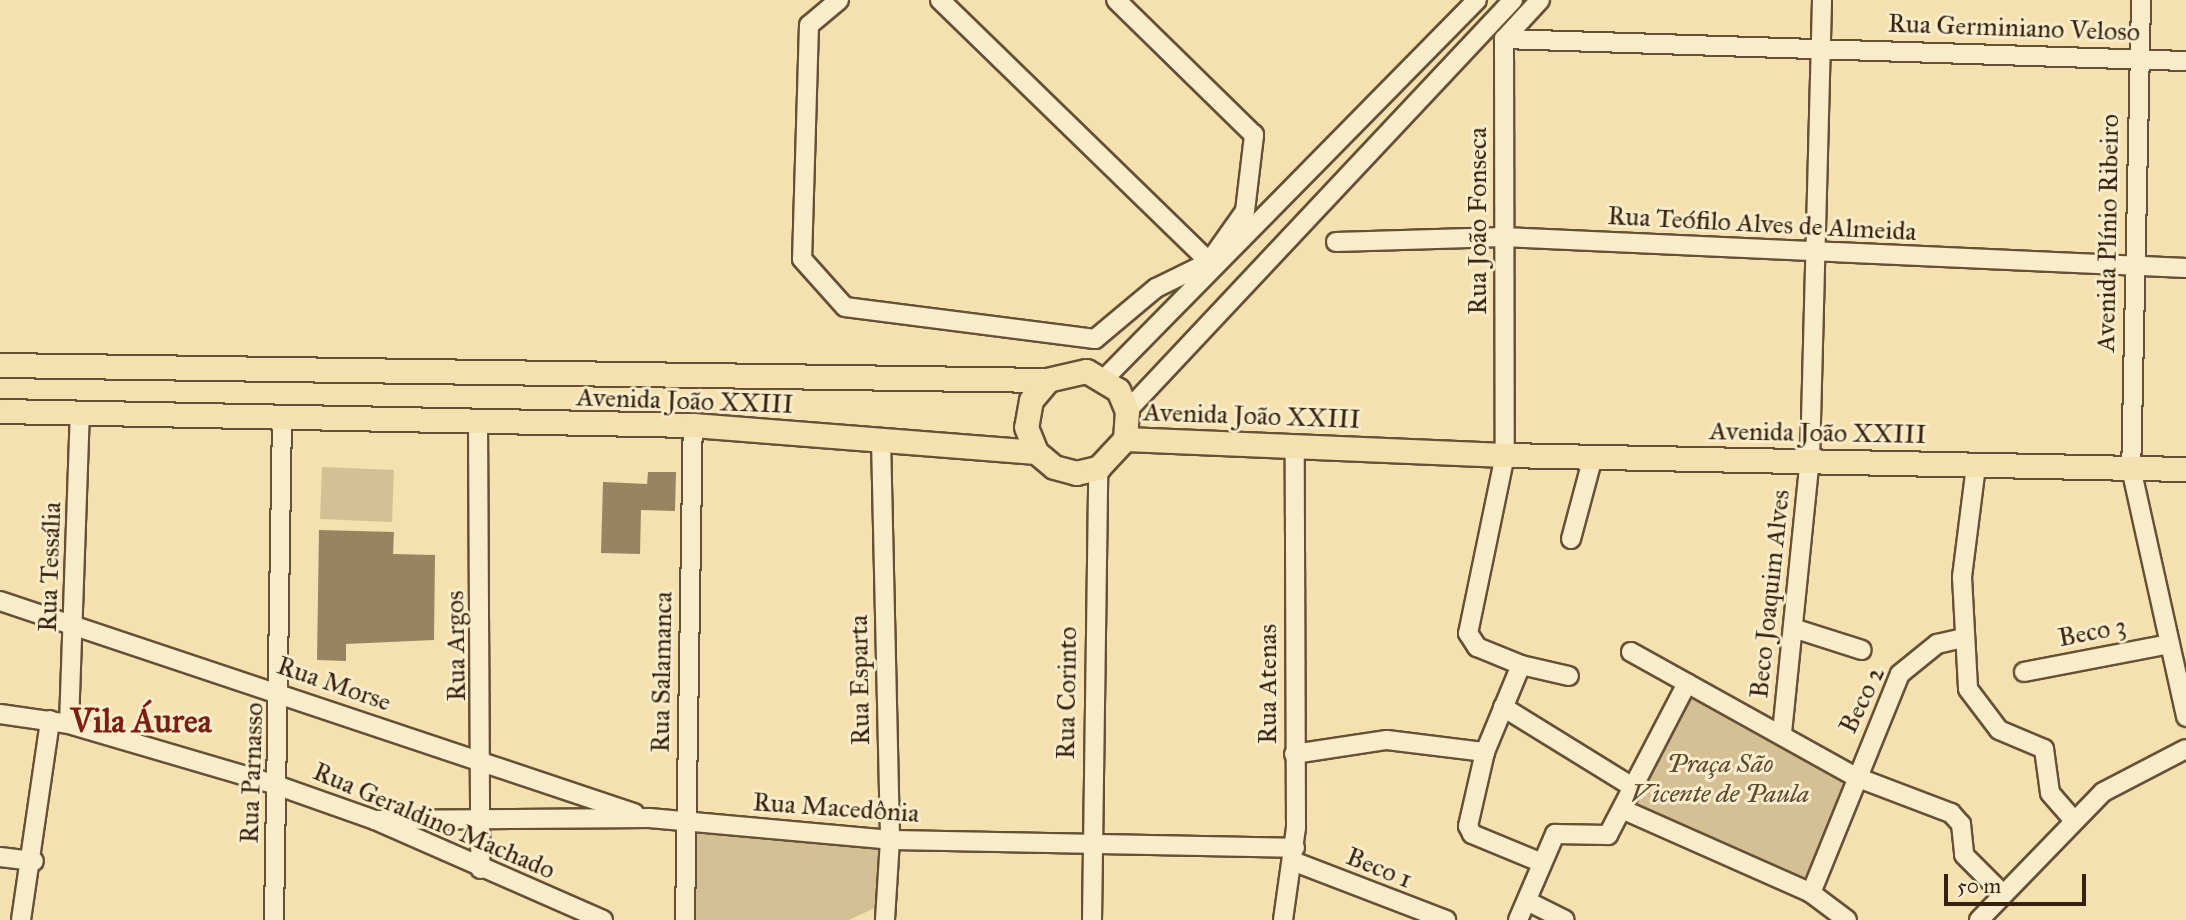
<!DOCTYPE html>
<meta charset="utf-8">
<style>
body{margin:0}
#map{position:relative;width:2186px;height:920px;overflow:hidden;background:#f4e1af;font-family:"IM FELL Great Primer",serif}
div>[style]{position:absolute}
[style*='--x']{left:calc(var(--x)*1px);top:calc(var(--y)*1px);width:calc(var(--w)*1px);rotate:calc(var(--a)*1deg)}
.green>*{inset:0;background:#d4c094}
.building>*{inset:0;background:#998462}
.roads{filter:drop-shadow(2px 0 #665037) drop-shadow(-2px 0 #665037) drop-shadow(0 2px #665037) drop-shadow(0 -2px #665037)}
.minor>*{height:18px;margin:-9px;padding:0 9px;transform-origin:9px;border-radius:9px;background:#f8eccb}
.major>*{height:23px;margin:-11.5px;padding:0 11.5px;transform-origin:11.5px;border-radius:11.5px;background:#f4e1af}
span{translate:-50% -50%;white-space:nowrap;text-align:center;line-height:1.15;-webkit-text-stroke:6px #f8eccb;paint-order:stroke}
.street-label{font-size:26px;color:#37200f}
.park-label{font-size:26px;color:#5e4830;font-style:italic}
.district-label{font-size:33px;color:#7a1f14;font-weight:700}
.scale{position:absolute;left:1944px;top:874px;width:142px;height:32px;box-sizing:border-box;border:4px solid #37200f;border-top:0;padding-left:9px;font-size:21px;line-height:24px;white-space:nowrap;color:#37200f;-webkit-text-stroke:5px #f8eccb;paint-order:stroke}
</style>
<div id="map">
<div class="green">
<div style="clip-path:polygon(322px 467px,394px 470px,392px 522px,320px 519px)"></div>
<div style="clip-path:polygon(1687px 683px,1856px 777px,1811px 893px,1624px 810px)"></div>
<div style="clip-path:polygon(689px 832px,884px 844px,879px 906px,849px 920px,689px 920px)"></div>
</div>
<div class="building">
<div style="clip-path:polygon(648px 472px,676px 472px,675px 511px,641px 510px,640px 554px,601px 553px,603px 482px,647px 484px)"></div>
<div style="clip-path:polygon(319px 530px,394px 532px,393px 554px,435px 555px,434px 640px,346px 644px,346px 661px,317px 660px)"></div>
</div>
<div class="roads">
<div class="minor">
<div style="--x:839;--y:0;--w:39;--a:140"></div>
<div style="--x:809;--y:25;--w:234;--a:91.7"></div>
<div style="--x:802;--y:259;--w:64;--a:48.1"></div>
<div style="--x:845;--y:307;--w:252;--a:7.3"></div>
<div style="--x:1095;--y:339;--w:80;--a:-39.9"></div>
<div style="--x:1156;--y:288;--w:59;--a:-26.1"></div>
<div style="--x:1209;--y:262;--w:62;--a:-54.8"></div>
<div style="--x:1245;--y:211;--w:77;--a:-83.2"></div>
<div style="--x:1254;--y:135;--w:193;--a:-135.6"></div>
<div style="--x:940;--y:0;--w:376;--a:44.2"></div>
<div style="--x:1540;--y:0;--w:53;--a:132.7"></div>
<div style="--x:1504;--y:39;--w:416;--a:89.9"></div>
<div style="--x:1505;--y:455;--w:182;--a:101.7"></div>
<div style="--x:1468;--y:633;--w:17;--a:57"></div>
<div style="--x:1477;--y:647;--w:48;--a:22.2"></div>
<div style="--x:1521;--y:665;--w:49;--a:12.9"></div>
<div style="--x:2141;--y:0;--w:468;--a:91.2"></div>
<div style="--x:2131;--y:468;--w:255;--a:77.5"></div>
<div style="--x:1504;--y:39;--w:682;--a:1.85"></div>
<div style="--x:1336;--y:242;--w:167;--a:-1.7"></div>
<div style="--x:1503;--y:237;--w:684;--a:2.6"></div>
<div style="--x:1105;--y:378;--w:530;--a:-45.46"></div>
<div style="--x:1127;--y:411;--w:564;--a:-46.8"></div>
<div style="--x:478;--y:422;--w:447;--a:89.7"></div>
<div style="--x:881;--y:439;--w:401;--a:88.7"></div>
<div style="--x:890;--y:840;--w:80;--a:93.6"></div>
<div style="--x:1976;--y:466;--w:112;--a:97.2"></div>
<div style="--x:1962;--y:577;--w:112;--a:86.9"></div>
<div style="--x:1968;--y:689;--w:51;--a:52.9"></div>
<div style="--x:1999;--y:730;--w:49;--a:22.9"></div>
<div style="--x:2044;--y:749;--w:44;--a:82.2"></div>
<div style="--x:2050;--y:793;--w:35;--a:49"></div>
<div style="--x:1571;--y:539;--w:85;--a:-75"></div>
<div style="--x:0;--y:601;--w:669;--a:18.49"></div>
<div style="--x:1793;--y:628;--w:72;--a:17.7"></div>
<div style="--x:1631;--y:652;--w:257;--a:29.1"></div>
<div style="--x:1856;--y:777;--w:102;--a:20.8"></div>
<div style="--x:1951;--y:813;--w:15;--a:48"></div>
<div style="--x:1961;--y:824;--w:31;--a:84"></div>
<div style="--x:1964;--y:855;--w:52;--a:45"></div>
<div style="--x:1521;--y:665;--w:94;--a:112.5"></div>
<div style="--x:1485;--y:752;--w:76;--a:102.9"></div>
<div style="--x:1468;--y:826;--w:9;--a:63"></div>
<div style="--x:1472;--y:834;--w:74;--a:22.4"></div>
<div style="--x:2024;--y:672;--w:148;--a:-10.9"></div>
<div style="--x:1503;--y:707;--w:154;--a:31.7"></div>
<div style="--x:0;--y:714;--w:70;--a:8.2"></div>
<div style="--x:69;--y:724;--w:216;--a:16.4"></div>
<div style="--x:276;--y:785;--w:105;--a:19.5"></div>
<div style="--x:375;--y:820;--w:249;--a:23.7"></div>
<div style="--x:69;--y:724;--w:312;--a:-88"></div>
<div style="--x:1782;--y:733;--w:275;--a:-84.2"></div>
<div style="--x:1810;--y:459;--w:459;--a:-88.5"></div>
<div style="--x:1294;--y:754;--w:94;--a:-8.6"></div>
<div style="--x:1387;--y:740;--w:99;--a:7"></div>
<div style="--x:1624;--y:810;--w:205;--a:23.9"></div>
<div style="--x:1811;--y:893;--w:45;--a:36.9"></div>
<div style="--x:375;--y:820;--w:275;--a:-0.4"></div>
<div style="--x:650;--y:818;--w:241;--a:5.2"></div>
<div style="--x:890;--y:840;--w:405;--a:1.1"></div>
<div style="--x:0;--y:857;--w:34;--a:7"></div>
<div style="--x:1295;--y:862;--w:162;--a:21"></div>
<div style="--x:1811;--y:893;--w:236;--a:-67.9"></div>
<div style="--x:1900;--y:674;--w:48;--a:-39"></div>
<div style="--x:1937;--y:644;--w:28;--a:-13"></div>
<div style="--x:1527;--y:901;--w:42;--a:26.6"></div>
<div style="--x:21;--y:920;--w:202;--a:-81.7"></div>
<div style="--x:274;--y:920;--w:503;--a:-89.09"></div>
<div style="--x:685;--y:920;--w:495;--a:-89.1"></div>
<div style="--x:1092;--y:920;--w:452;--a:-89.2"></div>
<div style="--x:1283;--y:920;--w:93;--a:-82"></div>
<div style="--x:1296;--y:828;--w:381;--a:-90.2"></div>
<div style="--x:1518;--y:920;--w:94;--a:-66.7"></div>
<div style="--x:1555;--y:834;--w:53;--a:1.1"></div>
<div style="--x:1608;--y:835;--w:171;--a:-62.5"></div>
<div style="--x:1979;--y:920;--w:178;--a:-45.9"></div>
<div style="--x:2103;--y:792;--w:93;--a:-27.4"></div>
</div>
<div class="major">
<div style="--x:0;--y:365;--w:1048;--a:0.82"></div>
<div style="--x:0;--y:411;--w:693;--a:1.16"></div>
<div style="--x:693;--y:425;--w:344;--a:4.5"></div>
<div style="--x:1036;--y:452;--w:23;--a:40"></div>
<div style="--x:1054;--y:467;--w:23;--a:15"></div>
<div style="--x:1076;--y:473;--w:23;--a:-13"></div>
<div style="--x:1098;--y:468;--w:40;--a:-47"></div>
<div style="--x:1125;--y:439;--w:28;--a:-86"></div>
<div style="--x:1127;--y:411;--w:23;--a:-113"></div>
<div style="--x:1118;--y:390;--w:37;--a:-149"></div>
<div style="--x:1086;--y:371;--w:39;--a:167"></div>
<div style="--x:1048;--y:380;--w:26;--a:130"></div>
<div style="--x:1031;--y:400;--w:27;--a:100"></div>
<div style="--x:1026;--y:427;--w:27;--a:68"></div>
<div style="--x:1125;--y:439;--w:380;--a:2.4"></div>
<div style="--x:1505;--y:455;--w:681;--a:1.18"></div>
</div>
</div>
<div class="street-label">
<span style="left:2014px;top:28px;rotate:2deg">Rua Germiniano Veloso</span>
<span style="left:1478px;top:221px;rotate:-90deg">Rua João Fonseca</span>
<span style="left:1762px;top:224px;rotate:3deg">Rua Teófilo Alves de Almeida</span>
<span style="left:2108px;top:233px;rotate:-89deg">Avenida Plínio Ribeiro</span>
<span style="left:685px;top:401px;rotate:2deg">Avenida João XXIII</span>
<span style="left:1252px;top:416px;rotate:2deg">Avenida João XXIII</span>
<span style="left:1818px;top:433px;rotate:1deg">Avenida João XXIII</span>
<span style="left:50px;top:567px;rotate:-88deg">Rua Tessália</span>
<span style="left:1770px;top:594px;rotate:-84deg">Beco Joaquim Alves</span>
<span style="left:2092px;top:632px;rotate:-11deg">Beco 3</span>
<span style="left:456px;top:646px;rotate:-91deg">Rua Argos</span>
<span style="left:662px;top:672px;rotate:-89deg">Rua Salamanca</span>
<span style="left:860px;top:680px;rotate:-91deg">Rua Esparta</span>
<span style="left:334px;top:684px;rotate:19deg">Rua Morse</span>
<span style="left:1268px;top:684px;rotate:-90deg">Rua Atenas</span>
<span style="left:1067px;top:693px;rotate:-89deg">Rua Corinto</span>
<span style="left:1862px;top:700px;rotate:-64deg">Beco 2</span>
<span style="left:252px;top:773px;rotate:-88deg">Rua Parnasso</span>
<span style="left:836px;top:808px;rotate:4deg">Rua Macedônia</span>
<span style="left:434px;top:821px;rotate:23deg">Rua Geraldino Machado</span>
<span style="left:1379px;top:868px;rotate:22deg">Beco 1</span>
</div>
<div class="park-label">
<span style="left:1720px;top:779px">Praça São<br>Vicente de Paula</span>
</div>
<div class="district-label">
<span style="left:141px;top:722px">Vila Áurea</span>
</div>
<div class="scale">50 m</div>
</div>
